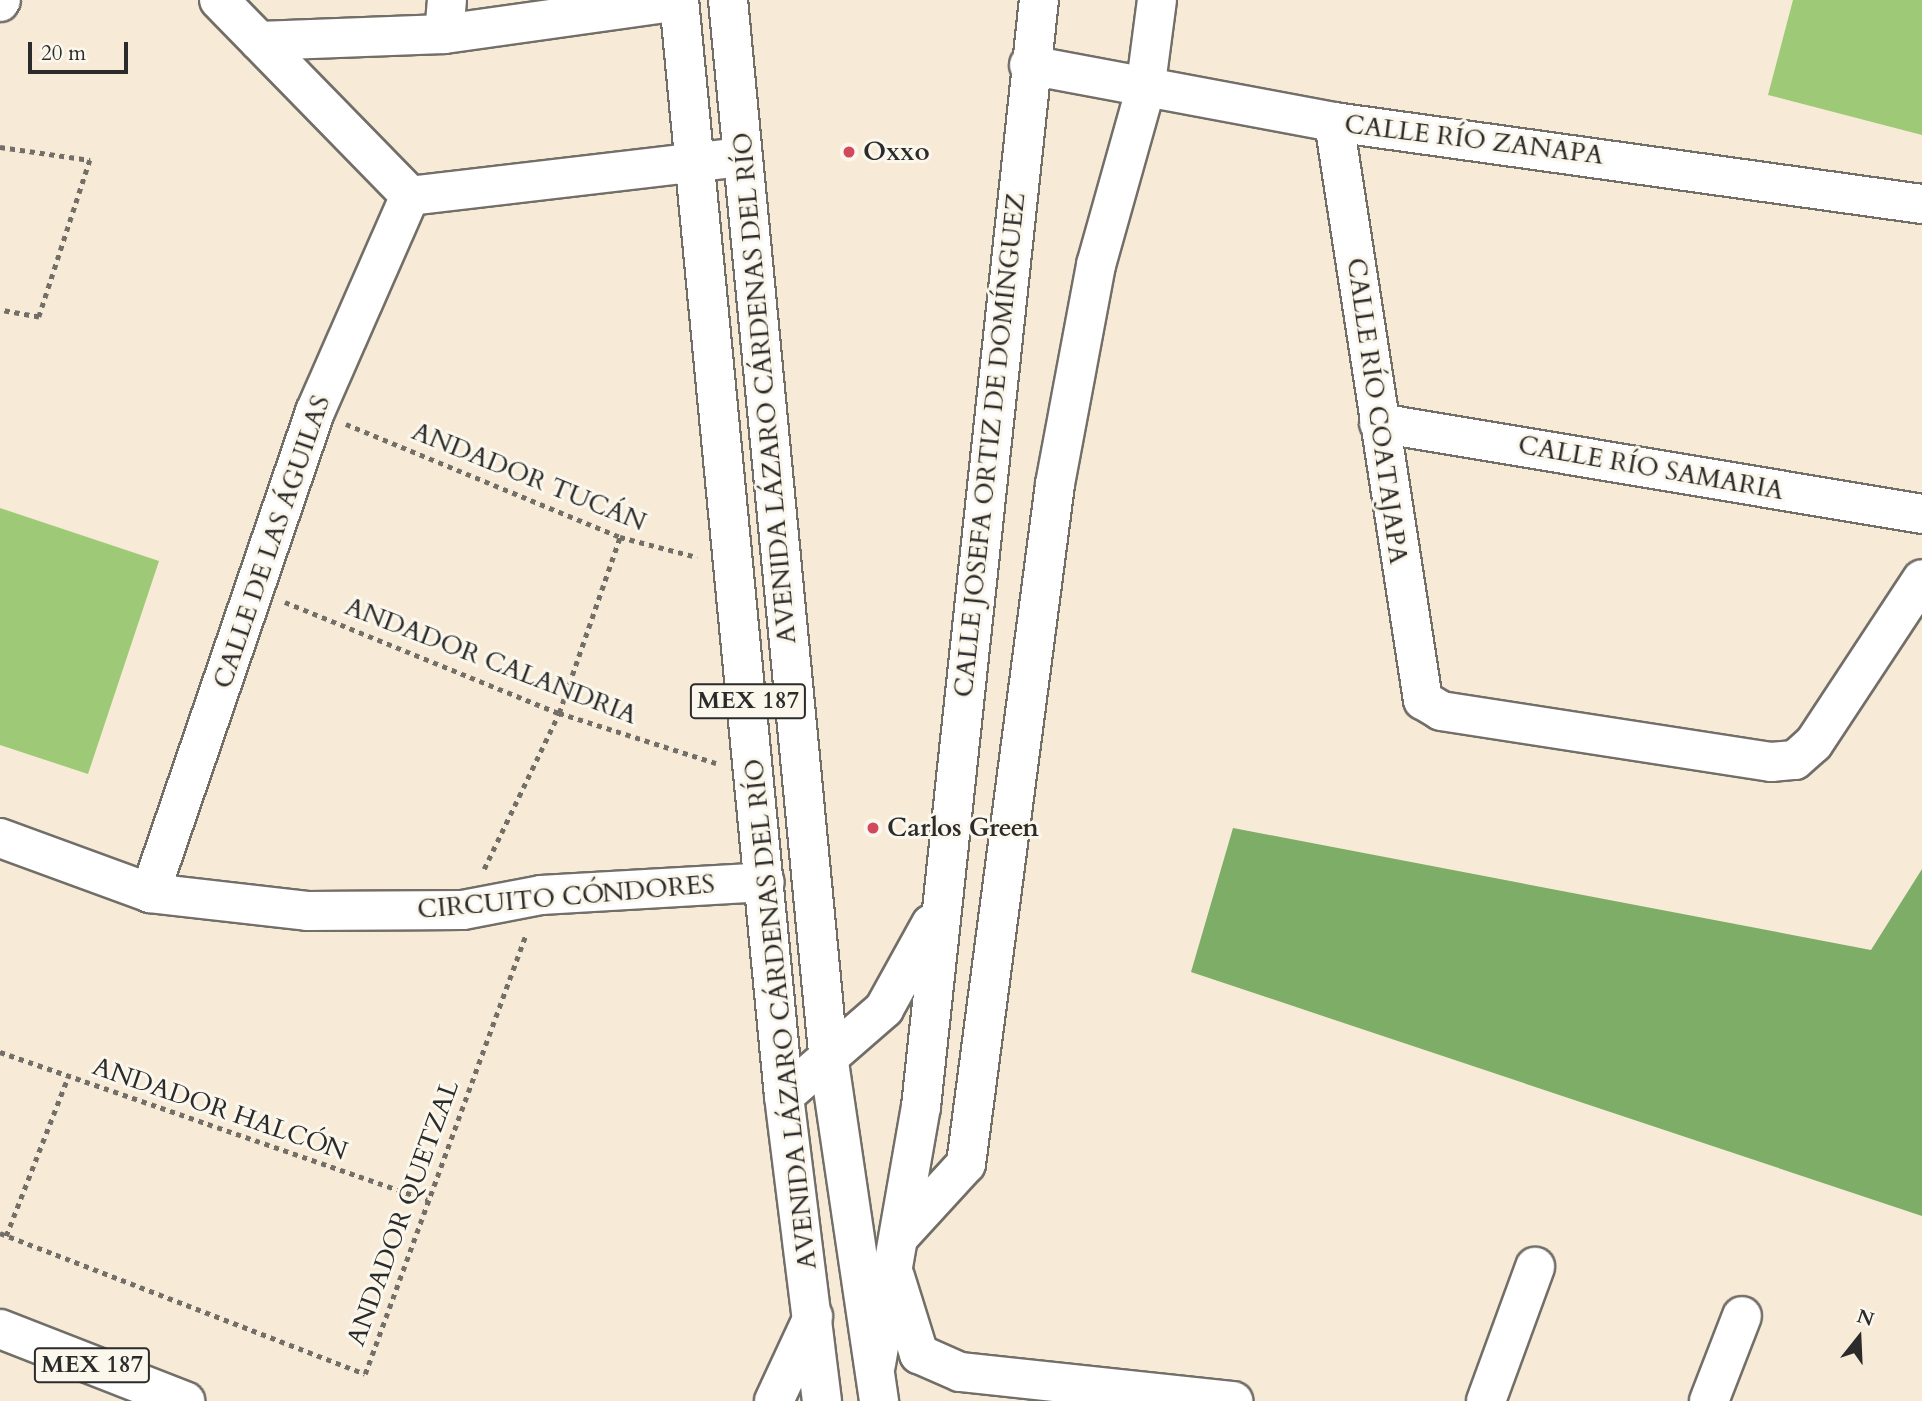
<!DOCTYPE html>
<meta charset="utf-8">
<style>
body{margin:0}
#map{position:relative;width:1922px;height:1401px;overflow:hidden;background:#f7ebd8;font-family:Cardo,serif}
div>[style]{position:absolute}
[style*='--x']{left:calc(var(--x)*1px);top:calc(var(--y)*1px);width:calc(var(--w)*1px);rotate:calc(var(--a)*1deg)}
.green>*{inset:0;background:#9ec976}
.forest>*{inset:0;background:#7ead67}
.path>*{height:4.5px;margin-top:-2.25px;transform-origin:0;background:repeating-linear-gradient(90deg,#726e68 0 5px,transparent 0 10px)}
.roads{filter:drop-shadow(2px 0 #726e68) drop-shadow(-2px 0 #726e68) drop-shadow(0 2px #726e68) drop-shadow(0 -2px #726e68)}
.minor>*{height:38px;margin:-19px;padding:0 19px;transform-origin:19px;border-radius:19px;background:#fff}
.major>*{height:38px;margin:-19px;padding:0 19px;transform-origin:19px;border-radius:19px;background:#fff}
.dots>*{width:19px;height:19px;translate:-50% -50%;box-sizing:border-box;border:4px solid #fbf7ec;border-radius:50%}
span{translate:-50% -50%;white-space:nowrap;text-align:center;line-height:1.15;-webkit-text-stroke:6px #fbf7ec;paint-order:stroke}
.shield-label span{padding:2px 5px;background:#fbf7ec;border:2px solid;border-radius:5px;-webkit-text-stroke-width:0}
.shield-label{font-size:24px;color:#2b2b2b;font-weight:700}
.street-label{font-size:26px;color:#2b2b2b}
.poi-label{font-size:26px;color:#2b2b2b;font-weight:700}
.left{translate:0 -50%;text-align:left}
.north{position:absolute;left:1824px;top:1303px;width:70px;height:70px;-webkit-text-stroke:5px #fbf7ec;paint-order:stroke;rotate:18deg;font-size:19px;font-weight:700;line-height:28px;text-align:center;color:#2b2b2b}
.north::after{content:'';display:block;margin:auto;width:24px;height:32px;background:#2b2b2b;clip-path:polygon(50% 0,100% 100%,50% 72%,0 100%)}
.scale{position:absolute;left:28px;top:42px;width:100px;height:32px;box-sizing:border-box;border:4px solid #2b2b2b;border-top:0;padding-left:9px;font-size:21px;line-height:24px;white-space:nowrap;color:#2b2b2b;-webkit-text-stroke:5px #fbf7ec;paint-order:stroke}
</style>
<div id="map">
<div class="green">
<div style="clip-path:polygon(1793px 0,1922px 0,1922px 135px,1768px 95px)"></div>
<div style="clip-path:polygon(0 508px,159px 561px,88px 774px,0 745px)"></div>
</div>
<div class="forest">
<div style="clip-path:polygon(1233px 828px,1871px 950px,1922px 869px,1922px 1216px,1191px 972px)"></div>
</div>
<div class="path">
<div style="--x:0;--y:147;--w:91;--a:8.2"></div>
<div style="--x:90;--y:160;--w:165;--a:108"></div>
<div style="--x:39;--y:317;--w:40;--a:-170"></div>
<div style="--x:346;--y:424;--w:296;--a:22.4"></div>
<div style="--x:620;--y:537;--w:80;--a:14.6"></div>
<div style="--x:285;--y:602;--w:296;--a:22.1"></div>
<div style="--x:559;--y:713;--w:165;--a:17.7"></div>
<div style="--x:484;--y:869;--w:173;--a:-64.3"></div>
<div style="--x:559;--y:713;--w:186;--a:-70.9"></div>
<div style="--x:0;--y:1052;--w:452;--a:19.1"></div>
<div style="--x:0;--y:1233;--w:391;--a:21.1"></div>
<div style="--x:365;--y:1374;--w:468;--a:-69.9"></div>
<div style="--x:6;--y:1236;--w:171;--a:-68.7"></div>
</div>
<div class="roads">
<div class="minor">
<div style="--x:219;--y:0;--w:274;--a:45.7"></div>
<div style="--x:410;--y:196;--w:335;--a:-6.7"></div>
<div style="--x:0;--y:2;--w:2;--a:-63"></div>
<div style="--x:444;--y:34;--w:34;--a:-85"></div>
<div style="--x:259;--y:41;--w:185;--a:-2.2"></div>
<div style="--x:444;--y:34;--w:237;--a:-8"></div>
<div style="--x:1029;--y:65;--w:310;--a:10.6"></div>
<div style="--x:1334;--y:122;--w:594;--a:7.94"></div>
<div style="--x:1334;--y:122;--w:585;--a:81.25"></div>
<div style="--x:1423;--y:700;--w:21;--a:31"></div>
<div style="--x:1441;--y:711;--w:334;--a:8.8"></div>
<div style="--x:1771;--y:762;--w:24;--a:-5"></div>
<div style="--x:1795;--y:760;--w:25;--a:-42"></div>
<div style="--x:1814;--y:743;--w:196;--a:-56.6"></div>
<div style="--x:1379;--y:423;--w:551;--a:9.51"></div>
<div style="--x:0;--y:838;--w:160;--a:20.1"></div>
<div style="--x:150;--y:893;--w:158;--a:6.5"></div>
<div style="--x:307;--y:911;--w:156;--a:-0.4"></div>
<div style="--x:463;--y:910;--w:79;--a:-10.9"></div>
<div style="--x:541;--y:895;--w:224;--a:-3.3"></div>
<div style="--x:150;--y:893;--w:509;--a:-71.07"></div>
<div style="--x:315;--y:412;--w:236;--a:-66.3"></div>
<div style="--x:784;--y:1096;--w:133;--a:-41"></div>
<div style="--x:884;--y:1009;--w:97;--a:-61.1"></div>
<div style="--x:899;--y:1237;--w:99;--a:-47.5"></div>
<div style="--x:966;--y:1164;--w:686;--a:-82.54"></div>
<div style="--x:1055;--y:484;--w:223;--a:-79.4"></div>
<div style="--x:1096;--y:265;--w:181;--a:-74.3"></div>
<div style="--x:1145;--y:91;--w:92;--a:-82.5"></div>
<div style="--x:895;--y:1277;--w:81;--a:72.7"></div>
<div style="--x:919;--y:1354;--w:45;--a:23.7"></div>
<div style="--x:960;--y:1372;--w:275;--a:6.1"></div>
<div style="--x:876;--y:1364;--w:261;--a:-80.1"></div>
<div style="--x:921;--y:1107;--w:1113;--a:-83.92"></div>
<div style="--x:1486;--y:1401;--w:143;--a:-69.9"></div>
<div style="--x:1709;--y:1401;--w:91;--a:-68.8"></div>
</div>
<div class="major">
<div style="--x:679;--y:0;--w:1101;--a:84.53"></div>
<div style="--x:784;--y:1096;--w:307;--a:82.9"></div>
<div style="--x:728;--y:0;--w:1067;--a:84.57"></div>
<div style="--x:829;--y:1062;--w:343;--a:81.6"></div>
<div style="--x:0;--y:1329;--w:199;--a:21.3"></div>
<div style="--x:774;--y:1401;--w:93;--a:-65.1"></div>
</div>
</div>
<div class="dots">
<div style="left:849px;top:152px;background:#d1495b"></div>
<div style="left:873px;top:828px;background:#d1495b"></div>
</div>
<div class="shield-label">
<span style="left:748px;top:701px">MEX 187</span>
<span style="left:92px;top:1365px">MEX 187</span>
</div>
<div class="street-label">
<span style="left:1474px;top:140px;rotate:7deg">CALLE RÍO ZANAPA</span>
<span style="left:765px;top:388px;rotate:-95deg">AVENIDA LÁZARO CÁRDENAS DEL RÍO</span>
<span style="left:1377px;top:411px;rotate:82deg">CALLE RÍO COATAJAPA</span>
<span style="left:990px;top:445px;rotate:-84deg">CALLE JOSEFA ORTIZ DE DOMÍNGUEZ</span>
<span style="left:1651px;top:468px;rotate:10deg">CALLE RÍO SAMARIA</span>
<span style="left:529px;top:477px;rotate:22deg">ANDADOR TUCÁN</span>
<span style="left:272px;top:542px;rotate:-71deg">CALLE DE LAS ÁGUILAS</span>
<span style="left:491px;top:661px;rotate:21deg">ANDADOR CALANDRIA</span>
<span style="left:566px;top:897px;rotate:-5deg">CIRCUITO CÓNDORES</span>
<span style="left:781px;top:1014px;rotate:-96deg">AVENIDA LÁZARO CÁRDENAS DEL RÍO</span>
<span style="left:220px;top:1109px;rotate:19deg">ANDADOR HALCÓN</span>
<span style="left:403px;top:1213px;rotate:-70deg">ANDADOR QUETZAL</span>
</div>
<div class="poi-label">
<span class="left" style="left:863px;top:152px">Oxxo</span>
<span class="left" style="left:887px;top:828px">Carlos Green</span>
</div>
<div class="north">N</div>
<div class="scale">20 m</div>
</div>
